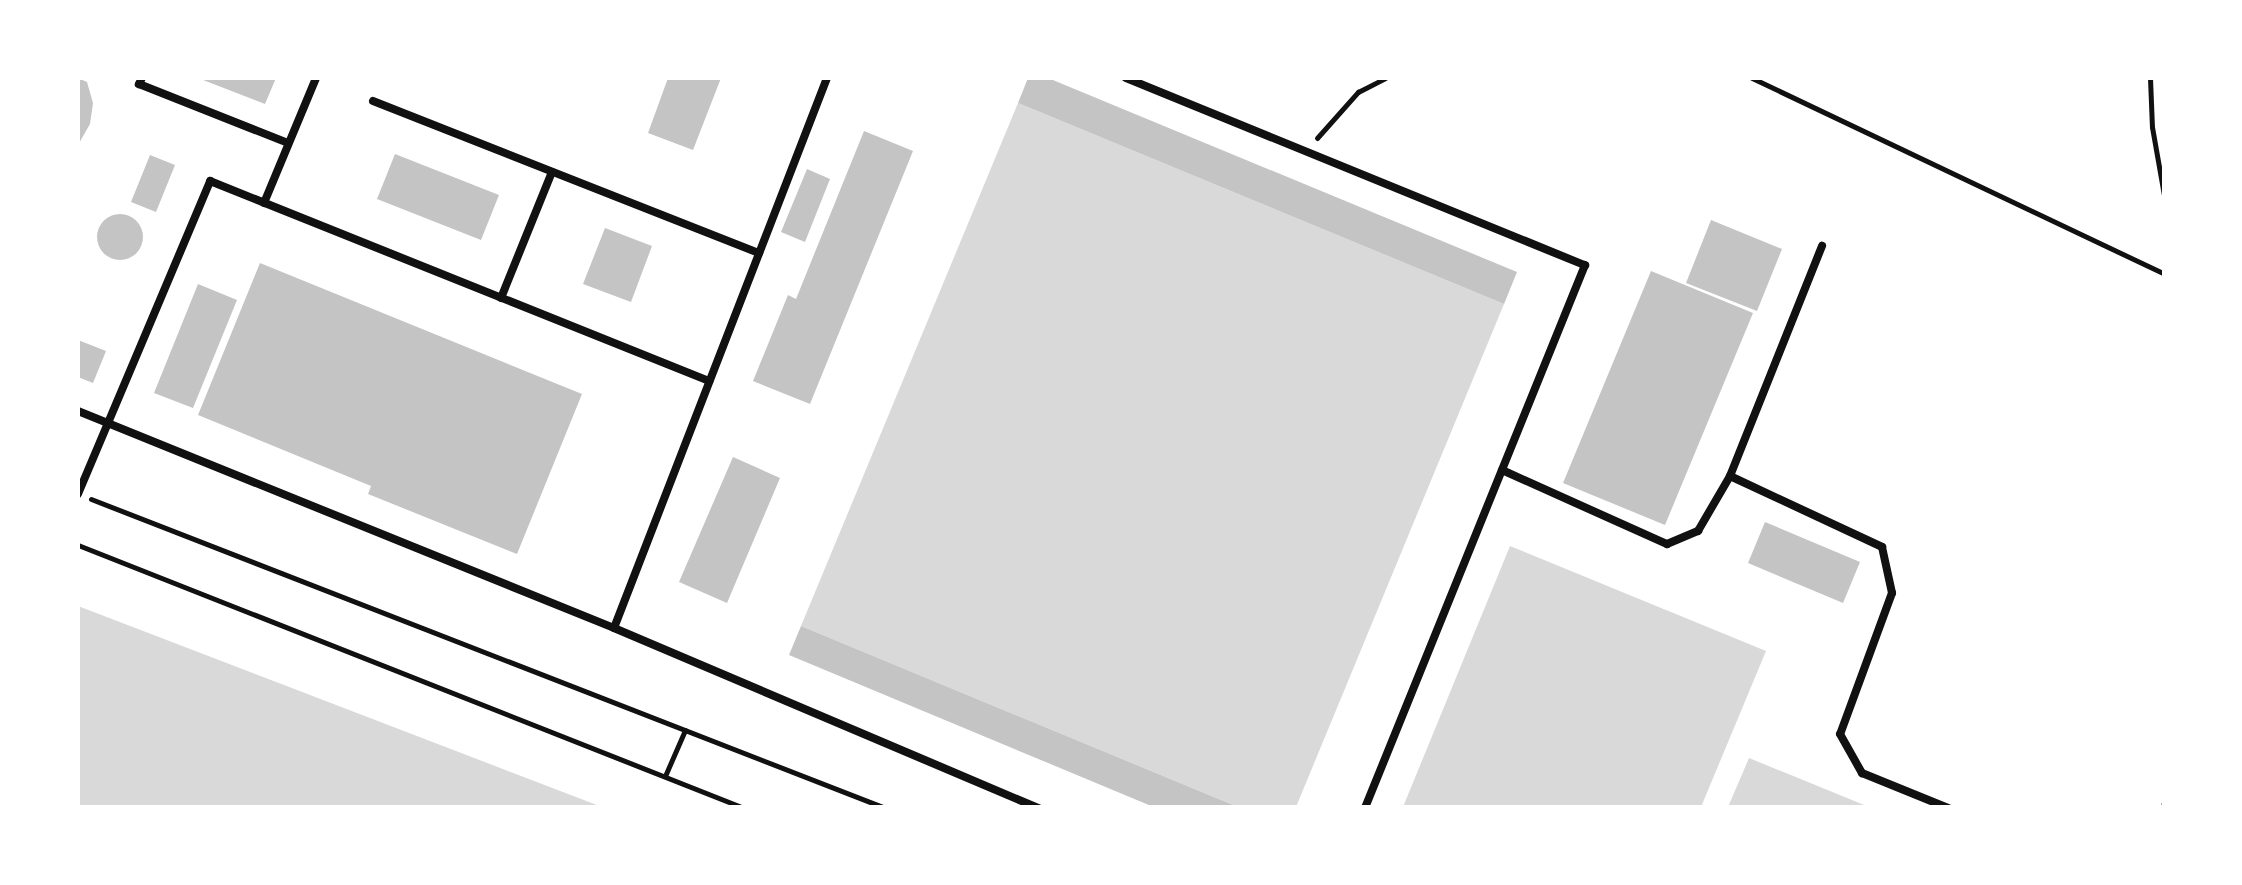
<!DOCTYPE html>
<style>
body{margin:0}
#map{position:relative;width:2242px;height:885px;overflow:hidden;background:#fff;font-family:"PT Sans Narrow",sans-serif}
div>[style]{position:absolute}
[style*='--x']{left:calc(var(--x)*1px);top:calc(var(--y)*1px);width:calc(var(--w)*1px);rotate:calc(var(--a)*1deg)}
.water>*{inset:0;background:#d9d9d9}
.building>*{inset:0;background:#c4c4c4}
.round{border-radius:50%}
.path>*{height:5px;margin:-2.5px;padding:0 2.5px;transform-origin:2.5px;border-radius:2.5px;background:#111}
.service>*{height:8px;margin:-4px;padding:0 4px;transform-origin:4px;border-radius:4px;background:#111}
span{translate:-50% -50%;white-space:nowrap;text-align:center;line-height:1.15;-webkit-text-stroke:10px #fff;paint-order:stroke}
.frame{position:absolute;inset:0;border:80px solid #fff;pointer-events:none}
</style>
<div id="map">
<div class="water">
<div style="clip-path:polygon(1018px 103px,1504px 304px,1296px 807px,1238px 807px,801px 626px)"></div>
<div style="clip-path:polygon(1510px 546px,1766px 651px,1701px 807px,1403px 807px)"></div>
<div style="clip-path:polygon(78px 606px,602px 807px,78px 807px)"></div>
<div style="clip-path:polygon(1749px 758px,1869px 807px,1728px 807px)"></div>
</div>
<div class="building">
<div style="clip-path:polygon(78px 78px,87px 82px,93px 103px,90px 124px,78px 145px)"></div>
<div style="clip-path:polygon(198px 78px,276px 78px,265px 104px)"></div>
<div style="clip-path:polygon(668px 78px,721px 78px,693px 150px,648px 133px)"></div>
<div style="clip-path:polygon(1028px 78px,1048px 78px,1517px 272px,1504px 304px,1018px 103px)"></div>
<div style="clip-path:polygon(864px 131px,913px 151px,810px 404px,753px 381px,788px 295px,796px 299px)"></div>
<div style="clip-path:polygon(395px 154px,499px 195px,481px 240px,377px 199px)"></div>
<div style="clip-path:polygon(150px 155px,175px 165px,156px 212px,131px 202px)"></div>
<div style="clip-path:polygon(807px 169px,830px 179px,805px 242px,781px 232px)"></div>
<div class="round" style="left:97px;top:214px;width:46px;height:46px"></div>
<div style="clip-path:polygon(1711px 220px,1782px 249px,1757px 311px,1686px 283px)"></div>
<div style="clip-path:polygon(605px 228px,652px 246px,631px 302px,583px 284px)"></div>
<div style="clip-path:polygon(260px 263px,582px 394px,517px 554px,368px 494px,371px 486px,198px 415px)"></div>
<div style="clip-path:polygon(1651px 271px,1753px 313px,1665px 525px,1563px 483px)"></div>
<div style="clip-path:polygon(198px 284px,237px 300px,193px 408px,154px 393px)"></div>
<div style="clip-path:polygon(78px 340px,106px 351px,93px 383px,78px 377px)"></div>
<div style="clip-path:polygon(733px 457px,780px 478px,727px 603px,679px 582px)"></div>
<div style="clip-path:polygon(1765px 522px,1860px 562px,1843px 603px,1748px 563px)"></div>
<div style="clip-path:polygon(801px 626px,1238px 807px,1238px 808px,1156px 808px,789px 655px)"></div>
</div>
<div class="path">
<div style="--x:1752;--y:78;--w:456;--a:25.4"></div>
<div style="--x:2150;--y:78;--w:49;--a:87.7"></div>
<div style="--x:2152;--y:127;--w:69;--a:80"></div>
<div style="--x:1317;--y:138;--w:62;--a:-48.3"></div>
<div style="--x:1358;--y:92;--w:30;--a:-27"></div>
<div style="--x:91;--y:499;--w:852;--a:21.26"></div>
<div style="--x:78;--y:545;--w:716;--a:21.55"></div>
<div style="--x:665;--y:776;--w:50;--a:-66.5"></div>
<div style="--x:2163;--y:808;--w:6;--a:-81"></div>
</div>
<div class="service">
<div style="--x:142;--y:78;--w:7;--a:117"></div>
<div style="--x:139;--y:84;--w:160;--a:21.6"></div>
<div style="--x:1126;--y:78;--w:496;--a:22.2"></div>
<div style="--x:1585;--y:265;--w:586;--a:112.06"></div>
<div style="--x:373;--y:101;--w:415;--a:21.5"></div>
<div style="--x:264;--y:203;--w:135;--a:-67.4"></div>
<div style="--x:501;--y:298;--w:136;--a:-68"></div>
<div style="--x:78;--y:411;--w:578;--a:22.04"></div>
<div style="--x:614;--y:628;--w:462;--a:23"></div>
<div style="--x:1502;--y:470;--w:181;--a:24.2"></div>
<div style="--x:1667;--y:544;--w:34;--a:-23"></div>
<div style="--x:1698;--y:531;--w:64;--a:-59.8"></div>
<div style="--x:1730;--y:476;--w:248;--a:-68.2"></div>
<div style="--x:1730;--y:476;--w:168;--a:25"></div>
<div style="--x:1882;--y:547;--w:47;--a:77.7"></div>
<div style="--x:1892;--y:593;--w:150;--a:110.2"></div>
<div style="--x:1840;--y:734;--w:45;--a:60.6"></div>
<div style="--x:1862;--y:773;--w:93;--a:22.1"></div>
<div style="--x:78;--y:494;--w:340;--a:-67.1"></div>
<div style="--x:210;--y:181;--w:538;--a:21.84"></div>
<div style="--x:614;--y:628;--w:590;--a:-68.83"></div>
</div>
<div class="frame"></div>
</div>
